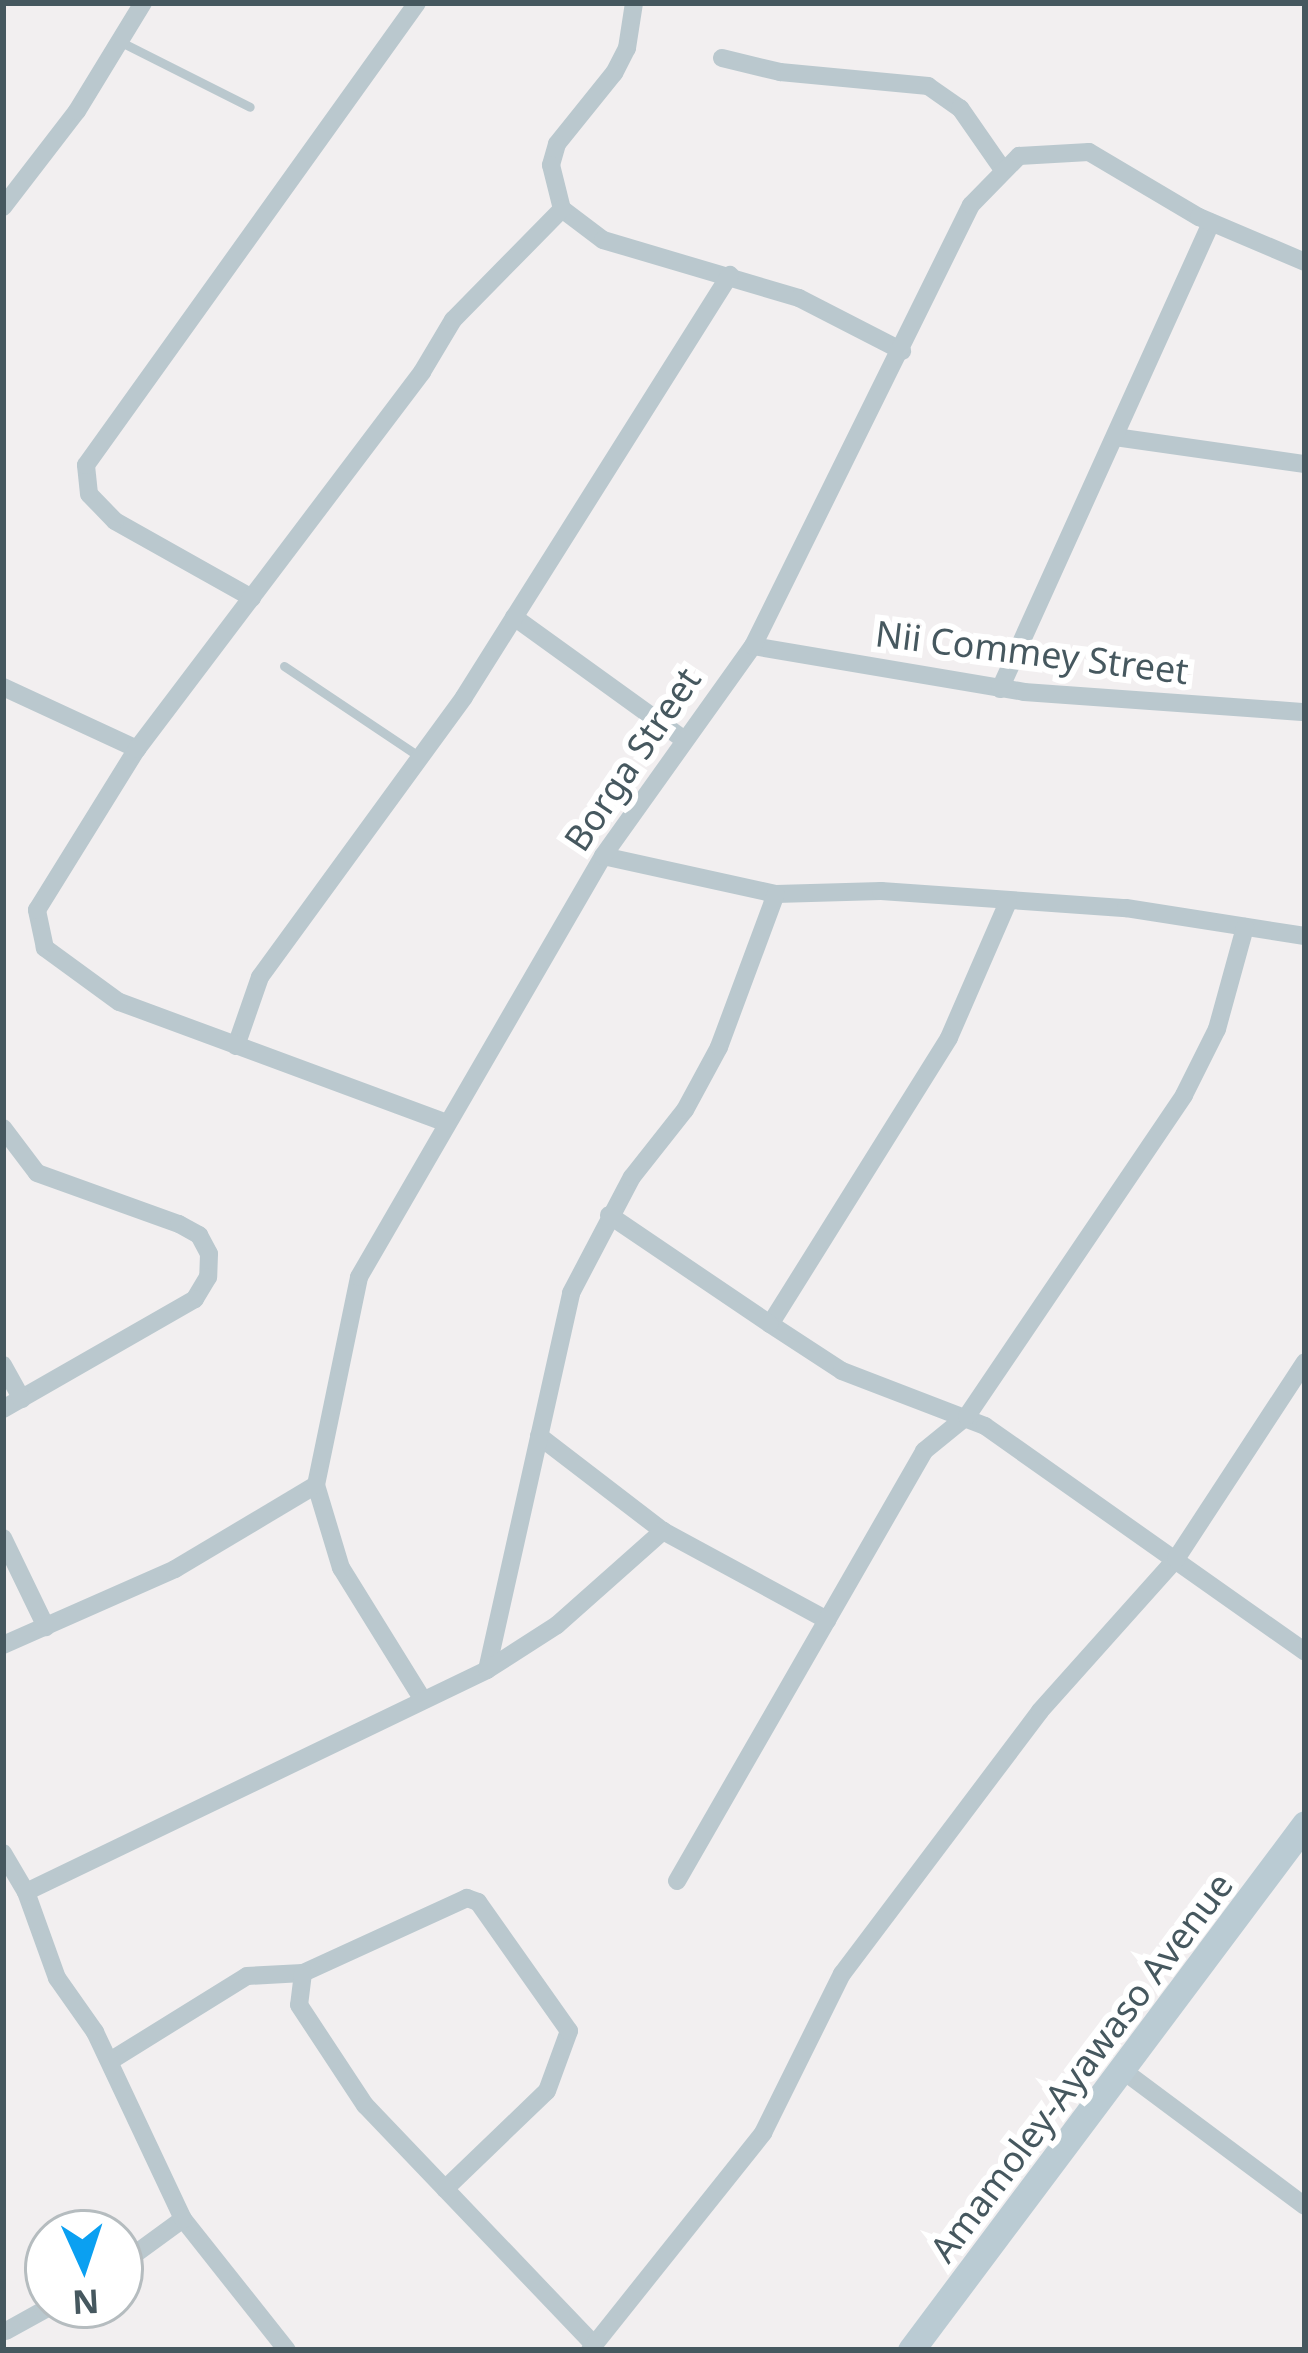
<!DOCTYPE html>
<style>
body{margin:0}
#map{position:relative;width:1308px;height:2353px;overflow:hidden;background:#f2eff0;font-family:"Noto Sans",sans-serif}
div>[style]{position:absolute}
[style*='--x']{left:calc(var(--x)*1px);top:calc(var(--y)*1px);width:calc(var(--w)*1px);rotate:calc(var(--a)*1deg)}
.lane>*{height:9px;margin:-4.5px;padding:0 4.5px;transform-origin:4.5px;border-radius:4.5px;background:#bac8ce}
.street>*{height:18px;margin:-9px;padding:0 9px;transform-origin:9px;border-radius:9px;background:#bac8ce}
.secondary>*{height:27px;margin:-13.5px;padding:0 13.5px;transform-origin:13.5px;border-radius:13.5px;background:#bacbd3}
span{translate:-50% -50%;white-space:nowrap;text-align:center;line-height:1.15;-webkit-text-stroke:12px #fff;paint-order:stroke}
.street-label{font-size:36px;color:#46585f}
.frame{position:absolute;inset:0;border:6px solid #46585f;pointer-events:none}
.north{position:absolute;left:24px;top:2209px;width:120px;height:120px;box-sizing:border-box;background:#fff;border:3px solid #b5bcbf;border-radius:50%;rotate:177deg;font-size:33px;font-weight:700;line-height:48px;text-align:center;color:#46585f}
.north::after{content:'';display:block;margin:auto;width:42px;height:54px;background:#0ba0f1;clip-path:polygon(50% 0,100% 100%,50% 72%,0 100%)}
</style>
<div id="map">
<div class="lane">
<div style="--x:121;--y:42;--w:144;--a:26.7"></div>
<div style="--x:284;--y:666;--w:164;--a:33.8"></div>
</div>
<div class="street">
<div style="--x:634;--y:3;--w:46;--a:98.8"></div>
<div style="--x:627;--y:48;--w:28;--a:117"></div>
<div style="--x:614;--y:73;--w:91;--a:128.8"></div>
<div style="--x:557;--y:144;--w:22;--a:106"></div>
<div style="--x:551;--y:165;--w:45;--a:76"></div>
<div style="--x:562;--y:209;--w:51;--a:37.1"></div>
<div style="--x:603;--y:240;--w:204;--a:16.5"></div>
<div style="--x:799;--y:298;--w:116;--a:27.2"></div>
<div style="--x:722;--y:58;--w:60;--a:13.6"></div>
<div style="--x:780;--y:72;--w:149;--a:5.4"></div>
<div style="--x:928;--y:86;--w:39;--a:35"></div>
<div style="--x:960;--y:108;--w:72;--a:55.2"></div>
<div style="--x:3;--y:207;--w:121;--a:-52.4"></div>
<div style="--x:77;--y:111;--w:127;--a:-58.6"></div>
<div style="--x:1115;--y:437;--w:192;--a:8.1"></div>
<div style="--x:252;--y:598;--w:157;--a:-150.7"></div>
<div style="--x:115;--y:521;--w:37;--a:-134"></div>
<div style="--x:89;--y:494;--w:29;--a:-96"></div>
<div style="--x:86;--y:465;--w:568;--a:-54.38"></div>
<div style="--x:514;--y:617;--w:207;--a:35.8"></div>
<div style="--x:753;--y:646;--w:275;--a:9.6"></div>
<div style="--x:1024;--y:692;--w:282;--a:4.1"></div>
<div style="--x:3;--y:687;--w:148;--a:24.8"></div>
<div style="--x:1000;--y:689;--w:512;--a:-65.64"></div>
<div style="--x:603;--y:856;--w:177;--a:12.4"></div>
<div style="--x:776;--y:894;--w:105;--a:-1.6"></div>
<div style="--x:881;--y:891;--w:246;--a:4"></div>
<div style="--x:1126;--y:908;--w:181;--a:8.9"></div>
<div style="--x:1008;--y:902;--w:148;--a:113.5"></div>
<div style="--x:949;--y:1038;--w:337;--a:122"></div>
<div style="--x:770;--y:1324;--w:86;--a:33.1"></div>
<div style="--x:842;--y:1371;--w:153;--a:21"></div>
<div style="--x:985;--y:1426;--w:392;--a:35.2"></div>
<div style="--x:236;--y:1046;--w:73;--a:-70.8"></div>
<div style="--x:260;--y:977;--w:346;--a:-53.9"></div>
<div style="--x:464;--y:697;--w:499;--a:-57.8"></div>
<div style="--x:444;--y:1122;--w:346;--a:-159.7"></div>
<div style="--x:119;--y:1002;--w:92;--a:-143.9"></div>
<div style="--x:45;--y:948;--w:39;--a:-102"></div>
<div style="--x:37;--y:910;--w:190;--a:-58.2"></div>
<div style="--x:137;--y:749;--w:473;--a:-52.9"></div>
<div style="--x:422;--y:372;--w:61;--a:-59.2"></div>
<div style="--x:453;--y:320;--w:156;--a:-45.5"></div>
<div style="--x:3;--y:1128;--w:56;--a:52.9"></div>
<div style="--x:37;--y:1173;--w:151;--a:19.8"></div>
<div style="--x:179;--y:1224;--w:23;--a:29"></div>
<div style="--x:199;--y:1235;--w:21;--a:62"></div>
<div style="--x:209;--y:1254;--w:23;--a:92"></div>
<div style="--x:208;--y:1277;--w:26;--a:121"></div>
<div style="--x:195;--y:1299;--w:221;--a:150.2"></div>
<div style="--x:609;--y:1215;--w:194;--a:34.1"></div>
<div style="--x:3;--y:1365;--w:39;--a:61"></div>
<div style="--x:539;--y:1436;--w:156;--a:37.5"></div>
<div style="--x:663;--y:1531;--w:187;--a:28.5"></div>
<div style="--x:3;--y:1538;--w:99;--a:64.2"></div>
<div style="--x:3;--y:1645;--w:188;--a:-23.8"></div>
<div style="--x:175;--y:1569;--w:164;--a:-30.8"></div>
<div style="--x:487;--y:1670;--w:386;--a:-77.4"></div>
<div style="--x:571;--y:1293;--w:131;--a:-62.3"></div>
<div style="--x:632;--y:1177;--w:85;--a:-51.7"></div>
<div style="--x:685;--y:1110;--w:72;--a:-61.6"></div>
<div style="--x:719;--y:1047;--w:163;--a:-69.6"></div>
<div style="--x:423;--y:1700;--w:155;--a:-121.8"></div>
<div style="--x:341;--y:1568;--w:87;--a:-106.8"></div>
<div style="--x:316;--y:1485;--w:212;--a:-78.3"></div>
<div style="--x:359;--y:1277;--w:487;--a:-59.9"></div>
<div style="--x:603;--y:856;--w:258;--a:-54.5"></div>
<div style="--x:753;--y:646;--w:492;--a:-63.7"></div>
<div style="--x:971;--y:205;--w:69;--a:-45.6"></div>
<div style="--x:1019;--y:156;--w:70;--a:-3.3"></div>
<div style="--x:1089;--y:152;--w:128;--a:30.6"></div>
<div style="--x:1199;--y:217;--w:115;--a:23"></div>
<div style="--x:3;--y:1853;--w:45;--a:59.5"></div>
<div style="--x:677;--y:1881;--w:496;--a:-60.1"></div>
<div style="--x:924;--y:1451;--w:55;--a:-39.1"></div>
<div style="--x:967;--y:1416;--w:387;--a:-55.9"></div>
<div style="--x:1184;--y:1095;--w:74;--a:-63.4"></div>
<div style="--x:1217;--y:1029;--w:106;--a:-74.6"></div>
<div style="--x:110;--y:2061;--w:161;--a:-31.8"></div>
<div style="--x:247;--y:1976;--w:56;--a:-3.1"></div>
<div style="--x:1125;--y:2072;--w:224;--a:36.7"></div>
<div style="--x:445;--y:2189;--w:141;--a:-43.9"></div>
<div style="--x:547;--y:2091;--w:64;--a:-69.9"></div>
<div style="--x:569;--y:2031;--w:158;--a:-125.2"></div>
<div style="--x:478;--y:1902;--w:12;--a:-160"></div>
<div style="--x:467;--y:1898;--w:180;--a:155.4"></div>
<div style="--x:303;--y:1973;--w:32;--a:97"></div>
<div style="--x:299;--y:2005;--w:120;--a:56.6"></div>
<div style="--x:365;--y:2105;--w:332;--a:46.3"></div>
<div style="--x:183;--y:2219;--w:167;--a:51.6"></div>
<div style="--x:120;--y:2265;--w:78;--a:-36.1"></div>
<div style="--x:183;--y:2219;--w:207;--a:-115.2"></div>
<div style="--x:95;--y:2032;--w:66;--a:-125.1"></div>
<div style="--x:57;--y:1978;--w:91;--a:-109.8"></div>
<div style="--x:26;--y:1892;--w:512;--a:-25.71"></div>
<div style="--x:487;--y:1670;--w:83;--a:-32.7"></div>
<div style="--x:557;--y:1625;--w:142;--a:-41.6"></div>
<div style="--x:6;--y:2331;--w:54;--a:-29"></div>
<div style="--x:590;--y:2350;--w:278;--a:-51.4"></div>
<div style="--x:763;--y:2133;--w:178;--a:-63.6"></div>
<div style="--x:842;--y:1974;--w:329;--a:-53"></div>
<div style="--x:1040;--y:1711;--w:204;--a:-48.2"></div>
<div style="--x:1176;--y:1559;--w:235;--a:-56.8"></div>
</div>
<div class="secondary">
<div style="--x:911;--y:2350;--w:657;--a:-53.16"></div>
</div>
<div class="street-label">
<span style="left:1032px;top:652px;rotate:7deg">Nii Commey Street</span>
<span style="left:632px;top:759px;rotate:-56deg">Borga Street</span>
<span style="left:1081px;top:2067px;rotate:-53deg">Amamoley-Ayawaso Avenue</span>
</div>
<div class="frame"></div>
<div class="north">N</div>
</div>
